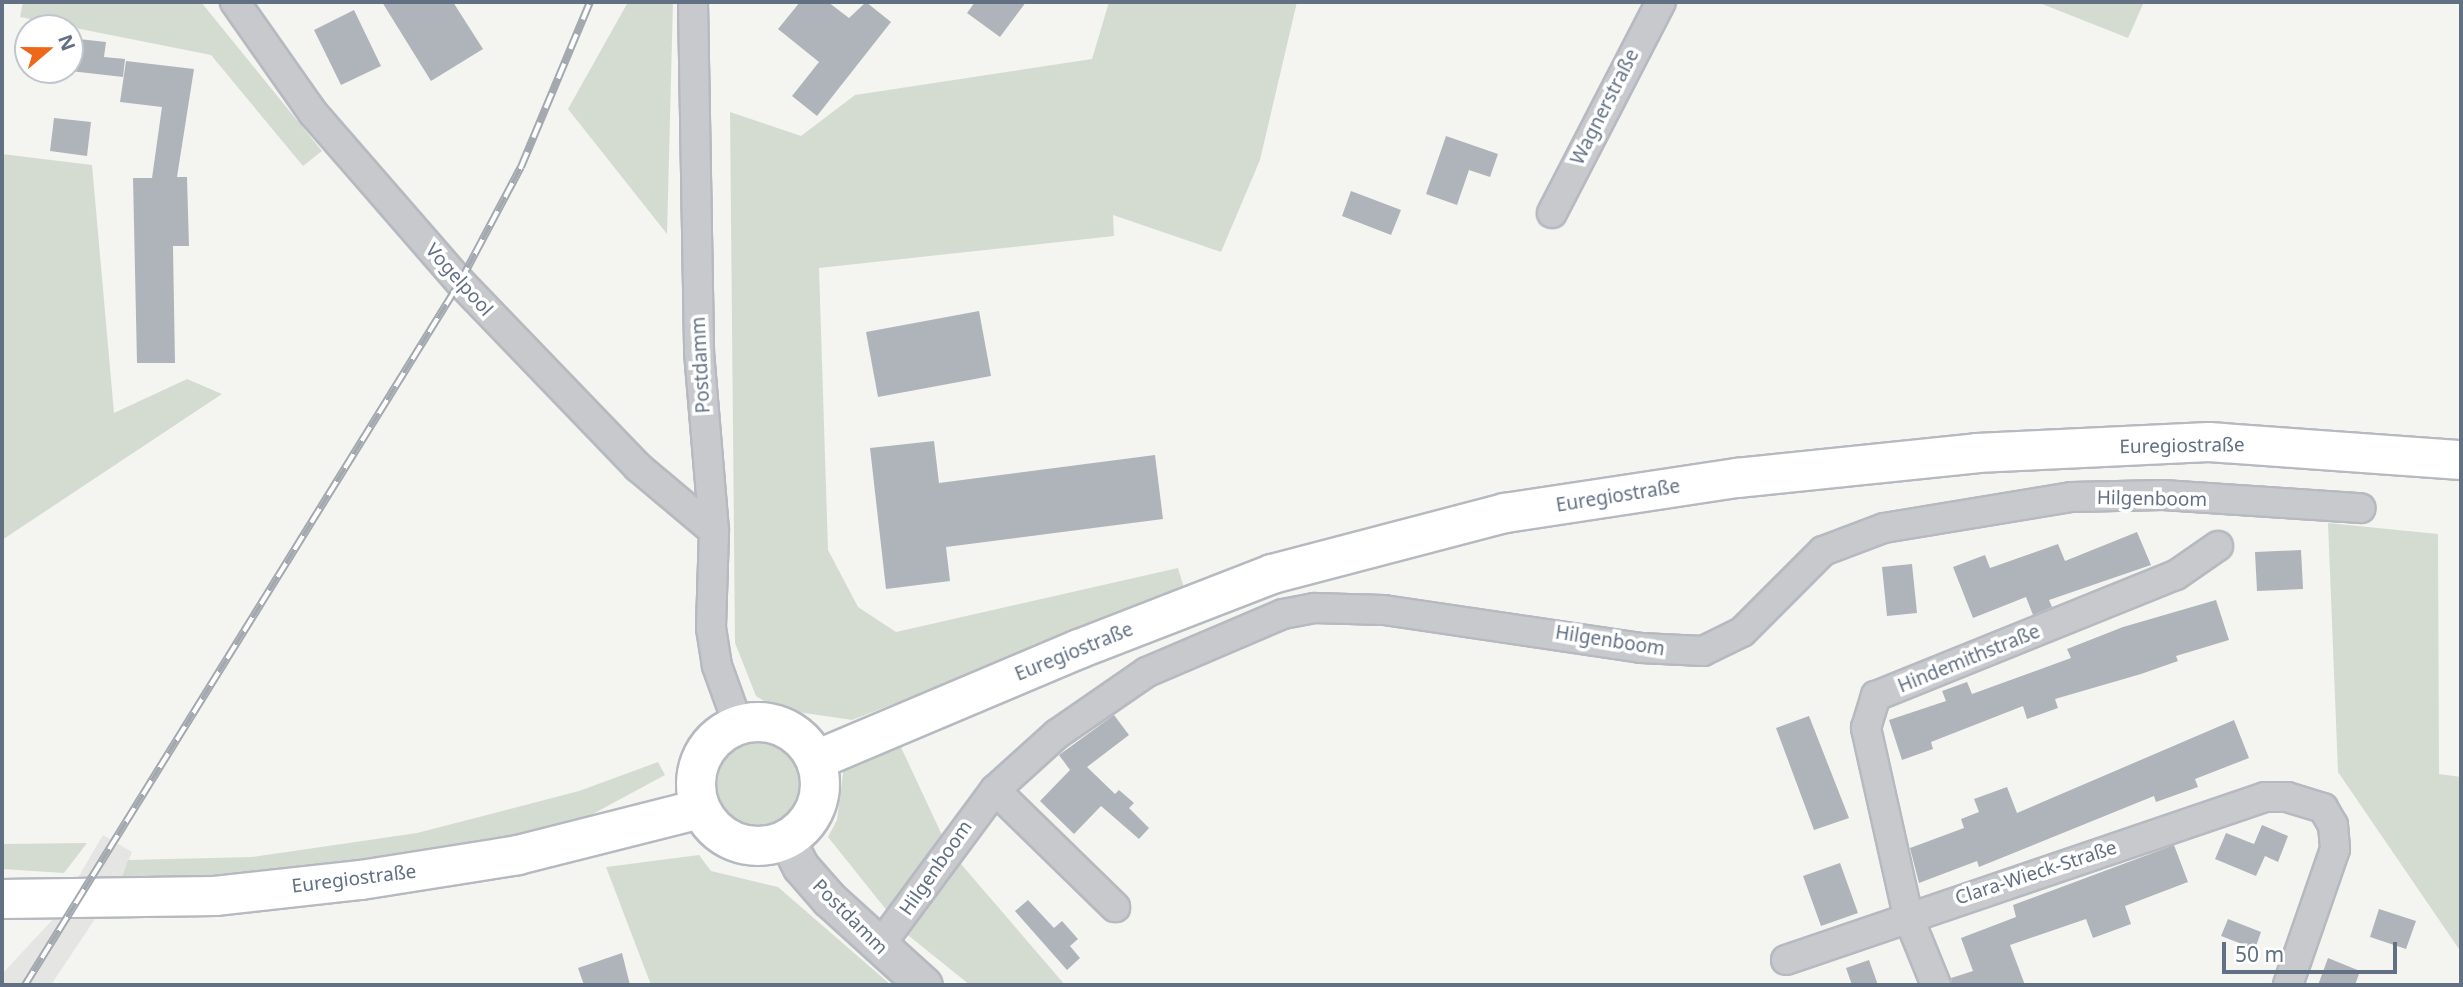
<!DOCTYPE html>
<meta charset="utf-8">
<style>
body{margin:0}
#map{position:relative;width:2463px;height:987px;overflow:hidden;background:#f4f5f0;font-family:"Noto Sans",sans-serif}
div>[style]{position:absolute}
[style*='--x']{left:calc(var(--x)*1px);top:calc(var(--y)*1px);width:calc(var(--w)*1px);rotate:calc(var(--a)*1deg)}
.built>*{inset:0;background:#e5e6e4}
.green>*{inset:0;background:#d4dcd1}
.round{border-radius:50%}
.building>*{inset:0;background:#afb4bb}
.roads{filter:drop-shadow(2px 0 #b6bac0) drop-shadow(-2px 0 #b6bac0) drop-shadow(0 2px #b6bac0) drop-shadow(0 -2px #b6bac0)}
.minor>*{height:28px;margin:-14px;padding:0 14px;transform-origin:14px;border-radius:14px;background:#c7c9cd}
.tertiary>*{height:35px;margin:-17.5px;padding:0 17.5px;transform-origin:17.5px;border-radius:17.5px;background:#c7c9cd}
.secondary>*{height:38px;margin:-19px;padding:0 19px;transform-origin:19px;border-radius:19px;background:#fff}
.secondary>.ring{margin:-19px;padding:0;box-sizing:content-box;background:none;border:38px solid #fff;border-radius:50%}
.rail>*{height:8px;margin-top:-4px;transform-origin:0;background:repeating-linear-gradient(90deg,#fff 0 16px,#a4a9b0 0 32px);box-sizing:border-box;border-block:2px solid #a4a9b0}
span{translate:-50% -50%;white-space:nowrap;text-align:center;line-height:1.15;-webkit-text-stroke:7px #fff;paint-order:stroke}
.street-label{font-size:19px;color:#627084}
.frame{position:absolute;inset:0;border:4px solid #627084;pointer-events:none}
.north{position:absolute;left:14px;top:14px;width:70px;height:70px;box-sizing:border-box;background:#fff;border:2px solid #c0c6ce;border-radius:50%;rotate:70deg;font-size:19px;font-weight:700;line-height:28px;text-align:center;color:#627084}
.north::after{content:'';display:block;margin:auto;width:24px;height:32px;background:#ed6819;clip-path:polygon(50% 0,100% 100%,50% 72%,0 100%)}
.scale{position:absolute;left:2222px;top:942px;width:175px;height:32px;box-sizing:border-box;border:4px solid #627084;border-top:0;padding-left:9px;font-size:21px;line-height:24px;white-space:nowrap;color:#627084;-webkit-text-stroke:5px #fff;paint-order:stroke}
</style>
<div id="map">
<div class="built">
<div style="clip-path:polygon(103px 835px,132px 852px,121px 880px,51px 985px,2px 985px,2px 974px,54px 918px)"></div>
</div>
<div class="green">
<div style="clip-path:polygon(23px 2px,201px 2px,322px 151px,303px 166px,211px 55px,20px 17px)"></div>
<div style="clip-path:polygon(628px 2px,673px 2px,667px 234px,568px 109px)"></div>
<div style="clip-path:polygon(1109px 2px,1297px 2px,1260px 160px,1221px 252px,1113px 215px,1114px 236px,819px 268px,828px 550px,858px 607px,896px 632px,1178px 568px,1185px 591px,852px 720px,777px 709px,756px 696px,735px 643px,730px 112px,801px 136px,855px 95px,1092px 59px)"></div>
<div style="clip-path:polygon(2037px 2px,2144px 2px,2128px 38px)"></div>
<div style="clip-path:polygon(2px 154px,92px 165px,114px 413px,187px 379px,222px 394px,2px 540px)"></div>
<div style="clip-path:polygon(2328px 523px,2438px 534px,2439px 774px,2461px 777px,2461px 952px,2338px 772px)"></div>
<div class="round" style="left:713px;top:738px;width:92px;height:92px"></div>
<div style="clip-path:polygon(899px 743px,949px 850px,1065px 985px,970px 985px,904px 932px,828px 837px,837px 820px,844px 765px)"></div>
<div style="clip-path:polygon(658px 762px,665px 775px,589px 816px,502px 840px,279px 879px,121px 880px,128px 860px,252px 857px,417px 833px,579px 791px)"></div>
<div style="clip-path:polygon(87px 843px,64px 873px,2px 869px,2px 844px)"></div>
<div style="clip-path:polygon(699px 855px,711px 871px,778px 887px,891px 985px,651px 985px,606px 867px)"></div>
</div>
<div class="building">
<div style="clip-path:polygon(382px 2px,453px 2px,483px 49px,431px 81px)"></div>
<div style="clip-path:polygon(800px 2px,828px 2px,849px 18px,866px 2px,891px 22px,817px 116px,792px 96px,819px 62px,778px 29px)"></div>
<div style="clip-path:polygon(975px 2px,1026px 2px,1000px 37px,967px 13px)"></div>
<div style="clip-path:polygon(354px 10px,381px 66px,341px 85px,314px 30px)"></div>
<div style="clip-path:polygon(70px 38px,106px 42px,104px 57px,125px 59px,123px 77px,70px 71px)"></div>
<div style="clip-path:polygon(126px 61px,194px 69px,177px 177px,187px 177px,189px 246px,173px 246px,175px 363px,137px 363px,133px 178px,152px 178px,162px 107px,120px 102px)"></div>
<div style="clip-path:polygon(54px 118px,91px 122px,87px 156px,50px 151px)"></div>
<div style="clip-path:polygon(1446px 136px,1498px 154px,1490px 177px,1469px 170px,1457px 205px,1426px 194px)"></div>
<div style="clip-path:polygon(1351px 191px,1401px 210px,1391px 235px,1342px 216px)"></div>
<div style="clip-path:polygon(979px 311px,991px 376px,878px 397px,866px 332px)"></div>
<div style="clip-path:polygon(934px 441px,939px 483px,1155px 455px,1163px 519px,946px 547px,950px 581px,886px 589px,870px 448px)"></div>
<div style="clip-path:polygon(2137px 532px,2151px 565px,2049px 600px,2052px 607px,2033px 615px,2026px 597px,1973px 618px,1953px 567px,1985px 555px,1990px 568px,2058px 544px,2065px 561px)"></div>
<div style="clip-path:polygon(2301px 550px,2303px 589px,2257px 591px,2255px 552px)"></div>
<div style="clip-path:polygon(1912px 564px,1917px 613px,1887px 616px,1882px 567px)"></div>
<div style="clip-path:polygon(2216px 600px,2229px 640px,2176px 656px,2178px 661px,2141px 674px,2055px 699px,2058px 708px,2027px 719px,2023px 706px,1931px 742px,1933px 749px,1902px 760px,1889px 720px,1946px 701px,1942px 691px,1967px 682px,1972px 694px,2071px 658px,2067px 649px,2123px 627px)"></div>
<div style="clip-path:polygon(1114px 715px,1129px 735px,1087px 767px,1115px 794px,1119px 790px,1134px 803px,1129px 808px,1149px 828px,1139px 839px,1101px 806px,1074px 834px,1040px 801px,1070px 770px,1059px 755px)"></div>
<div style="clip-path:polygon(1809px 716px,1849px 818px,1814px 830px,1776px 728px)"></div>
<div style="clip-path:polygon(2234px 720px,2249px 758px,2195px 779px,2198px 787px,2156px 802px,2154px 796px,1979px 867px,1977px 861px,1919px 883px,1910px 848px,1964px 828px,1961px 819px,1979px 812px,1974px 799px,2007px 787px,2017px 813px)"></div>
<div style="clip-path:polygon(2262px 825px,2288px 836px,2278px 862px,2265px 856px,2256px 876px,2215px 859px,2226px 833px,2254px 844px)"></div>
<div style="clip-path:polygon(2174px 845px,2188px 882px,2125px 906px,2131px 924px,2093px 938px,2086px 919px,2010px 945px,2025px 985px,1952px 985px,1951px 978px,1973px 971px,1961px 938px,2016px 917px,2013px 905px)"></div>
<div style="clip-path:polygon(1840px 863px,1858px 913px,1821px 926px,1803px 876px)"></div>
<div style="clip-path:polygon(1028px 900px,1054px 928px,1062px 921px,1078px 939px,1070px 946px,1080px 958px,1067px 970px,1015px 911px)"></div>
<div style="clip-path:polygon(2379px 909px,2416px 921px,2406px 949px,2370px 937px)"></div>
<div style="clip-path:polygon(2228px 919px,2261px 932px,2255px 949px,2221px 936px)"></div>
<div style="clip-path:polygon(622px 953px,630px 985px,584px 985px,578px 968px)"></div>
<div style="clip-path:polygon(2328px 958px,2360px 971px,2355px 985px,2318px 985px)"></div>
<div style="clip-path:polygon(1869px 960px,1878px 985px,1852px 985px,1846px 968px)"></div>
</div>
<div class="roads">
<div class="minor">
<div style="--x:235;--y:2;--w:136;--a:54.9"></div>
<div style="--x:313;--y:113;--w:224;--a:49"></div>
<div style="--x:460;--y:282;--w:257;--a:46.1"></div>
<div style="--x:638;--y:467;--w:99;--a:40.1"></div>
<div style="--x:693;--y:2;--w:350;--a:89"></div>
<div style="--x:699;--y:352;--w:180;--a:85.2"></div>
<div style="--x:714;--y:531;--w:97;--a:91.8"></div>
<div style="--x:711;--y:628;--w:38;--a:81"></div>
<div style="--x:717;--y:666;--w:62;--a:70.1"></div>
<div style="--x:1552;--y:213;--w:237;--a:-62.7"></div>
<div style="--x:995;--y:790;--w:84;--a:-42.1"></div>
<div style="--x:1057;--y:734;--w:109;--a:-34.6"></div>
<div style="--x:1147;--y:672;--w:148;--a:-23.1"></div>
<div style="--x:1283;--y:614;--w:32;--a:-11"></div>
<div style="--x:1314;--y:608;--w:70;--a:1.6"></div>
<div style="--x:1384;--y:610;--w:260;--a:8.4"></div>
<div style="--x:1641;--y:648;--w:62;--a:2.8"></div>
<div style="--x:1703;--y:651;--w:43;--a:-26"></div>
<div style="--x:1742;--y:632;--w:115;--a:-45"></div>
<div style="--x:1823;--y:551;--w:65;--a:-20.7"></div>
<div style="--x:1884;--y:528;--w:190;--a:-9.4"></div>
<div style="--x:2071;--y:497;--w:92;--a:-1.2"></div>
<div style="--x:2163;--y:495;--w:198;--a:3.8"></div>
<div style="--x:878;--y:948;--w:197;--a:-53.5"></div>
<div style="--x:995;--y:790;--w:168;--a:44.3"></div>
<div style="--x:1786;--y:960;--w:506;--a:-18.79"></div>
<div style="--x:2265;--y:797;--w:22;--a:0"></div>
<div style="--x:2287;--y:797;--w:38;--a:17"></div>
<div style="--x:2323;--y:808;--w:20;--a:60"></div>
<div style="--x:2333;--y:825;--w:24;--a:85"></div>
<div style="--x:2335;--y:849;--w:144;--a:109.1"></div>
<div style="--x:1936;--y:985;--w:74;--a:-112.1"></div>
<div style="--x:1908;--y:916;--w:193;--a:-102.6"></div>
<div style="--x:1866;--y:728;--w:34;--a:-73"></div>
<div style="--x:1876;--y:696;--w:323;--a:-22"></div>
<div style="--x:2176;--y:575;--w:51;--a:-34.6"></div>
</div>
<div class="tertiary">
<div style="--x:787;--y:840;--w:30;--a:63"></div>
<div style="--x:801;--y:867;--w:43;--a:48.8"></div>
<div style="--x:829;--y:899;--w:128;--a:42.2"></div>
</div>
<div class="secondary">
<div class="ring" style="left:696px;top:722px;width:86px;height:86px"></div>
<div style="--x:816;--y:760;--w:285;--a:-22.9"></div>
<div style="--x:1079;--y:649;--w:207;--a:-21.2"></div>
<div style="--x:1272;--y:574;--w:241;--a:-14.7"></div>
<div style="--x:1505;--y:513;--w:235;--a:-8.6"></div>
<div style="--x:1737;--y:478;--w:241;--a:-5.9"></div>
<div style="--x:1977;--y:453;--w:232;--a:-2.7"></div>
<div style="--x:2209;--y:442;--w:253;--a:4.1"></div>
<div style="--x:2;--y:899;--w:213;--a:-0.8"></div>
<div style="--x:215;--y:896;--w:147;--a:-6.3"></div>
<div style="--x:361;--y:880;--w:159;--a:-9"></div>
<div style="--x:518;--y:855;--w:188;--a:-14.2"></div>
</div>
</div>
<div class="rail">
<div style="--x:25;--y:985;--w:827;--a:-58.25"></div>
<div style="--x:460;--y:282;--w:130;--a:-62.1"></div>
<div style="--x:521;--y:167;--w:179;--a:-67.3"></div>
</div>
<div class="street-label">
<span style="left:1605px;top:107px;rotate:-63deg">Wagnerstraße</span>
<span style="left:459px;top:280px;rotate:48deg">Vogelpool</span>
<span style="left:701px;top:365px;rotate:-93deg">Postdamm</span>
<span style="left:2182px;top:446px;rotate:-1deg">Euregiostraße</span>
<span style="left:1618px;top:496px;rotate:-9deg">Euregiostraße</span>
<span style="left:2152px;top:499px;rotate:1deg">Hilgenboom</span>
<span style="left:1610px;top:641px;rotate:9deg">Hilgenboom</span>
<span style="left:1074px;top:652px;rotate:-22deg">Euregiostraße</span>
<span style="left:1969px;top:659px;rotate:-22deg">Hindemithstraße</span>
<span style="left:936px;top:868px;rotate:-55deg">Hilgenboom</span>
<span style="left:2036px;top:873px;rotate:-18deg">Clara-Wieck-Straße</span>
<span style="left:354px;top:879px;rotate:-7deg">Euregiostraße</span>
<span style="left:850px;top:917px;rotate:45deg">Postdamm</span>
</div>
<div class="frame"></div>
<div class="north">N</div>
<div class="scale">50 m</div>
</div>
